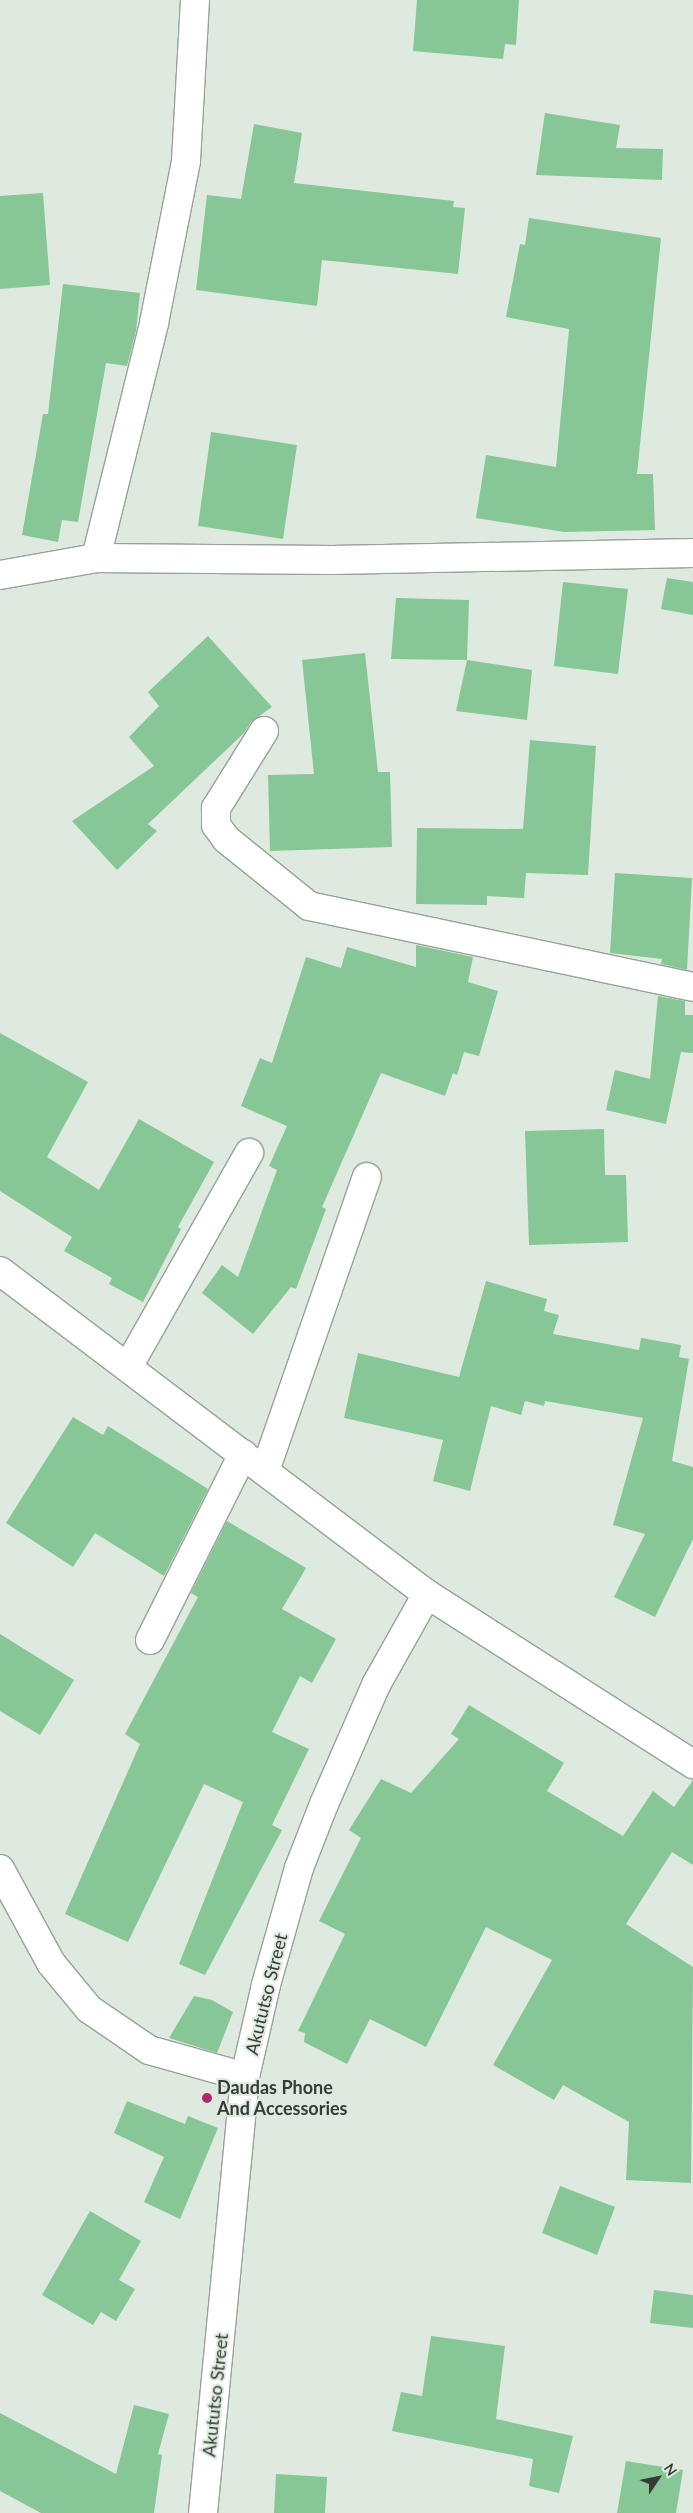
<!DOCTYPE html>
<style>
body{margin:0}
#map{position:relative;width:693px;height:2513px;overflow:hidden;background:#deeae0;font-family:Lato,sans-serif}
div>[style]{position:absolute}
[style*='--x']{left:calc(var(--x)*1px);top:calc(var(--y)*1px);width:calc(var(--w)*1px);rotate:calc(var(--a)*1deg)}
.building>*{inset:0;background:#87c695}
.roads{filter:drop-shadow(1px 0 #97a299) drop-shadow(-1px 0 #97a299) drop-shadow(0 1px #97a299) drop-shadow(0 -1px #97a299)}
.minor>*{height:28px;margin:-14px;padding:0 14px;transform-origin:14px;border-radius:14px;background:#fff}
.tertiary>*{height:28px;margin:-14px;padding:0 14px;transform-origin:14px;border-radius:14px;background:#fff}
.dots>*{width:14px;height:14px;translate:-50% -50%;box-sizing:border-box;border:2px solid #deeae0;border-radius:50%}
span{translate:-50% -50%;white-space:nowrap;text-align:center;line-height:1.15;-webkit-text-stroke:4px #deeae0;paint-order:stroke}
.street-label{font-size:18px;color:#363b37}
.poi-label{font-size:18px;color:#363b37;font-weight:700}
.left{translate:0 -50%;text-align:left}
.north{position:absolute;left:633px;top:2453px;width:50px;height:50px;-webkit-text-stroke:4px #deeae0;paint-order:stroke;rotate:56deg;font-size:14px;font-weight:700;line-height:20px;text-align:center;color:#363b37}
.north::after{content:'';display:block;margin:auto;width:18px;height:22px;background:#363b37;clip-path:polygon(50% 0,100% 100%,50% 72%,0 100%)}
</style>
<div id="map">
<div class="building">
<div style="clip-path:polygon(417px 0,519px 0,516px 45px,505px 44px,503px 59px,413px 51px)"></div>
<div style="clip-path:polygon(545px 113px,620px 125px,616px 148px,663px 149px,662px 180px,536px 175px)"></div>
<div style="clip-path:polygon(254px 124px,302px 133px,294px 183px,454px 201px,453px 207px,465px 208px,458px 274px,322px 260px,317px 306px,196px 290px,207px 195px,241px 199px)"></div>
<div style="clip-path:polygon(43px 193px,50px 285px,0 289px,0 196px)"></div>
<div style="clip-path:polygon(529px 218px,661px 238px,637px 474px,653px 474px,655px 530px,564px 532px,476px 518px,486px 455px,556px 467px,569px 329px,506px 317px,520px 244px,525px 245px)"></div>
<div style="clip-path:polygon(63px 284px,140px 293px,136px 331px,127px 366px,106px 363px,78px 522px,62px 520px,58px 542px,22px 535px,43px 414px,48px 414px)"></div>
<div style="clip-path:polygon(211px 432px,297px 445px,283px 539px,198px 526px)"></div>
<div style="clip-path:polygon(667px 578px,693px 582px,693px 615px,661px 609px)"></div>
<div style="clip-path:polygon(563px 582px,628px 589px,618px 674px,554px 666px)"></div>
<div style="clip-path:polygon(396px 598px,469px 600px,467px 660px,391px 659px)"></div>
<div style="clip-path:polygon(208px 636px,272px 707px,251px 722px,244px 733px,148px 824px,157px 831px,117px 870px,72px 821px,154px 766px,129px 737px,159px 706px,148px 692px)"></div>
<div style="clip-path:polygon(365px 653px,378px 772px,390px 772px,392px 847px,270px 851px,268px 775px,314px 774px,302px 660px)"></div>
<div style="clip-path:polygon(467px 660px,532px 670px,527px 720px,456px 711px)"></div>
<div style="clip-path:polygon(530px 740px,596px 746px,588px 875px,526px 873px,524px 898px,487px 896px,487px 905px,416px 904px,417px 828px,523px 829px)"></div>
<div style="clip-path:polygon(615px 873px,692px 878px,687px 970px,661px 964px,662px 959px,610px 953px)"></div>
<div style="clip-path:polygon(416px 945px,473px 957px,468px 982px,498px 991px,479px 1056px,464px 1052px,457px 1075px,453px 1073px,445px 1096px,381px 1073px,322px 1207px,326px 1209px,296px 1289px,291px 1287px,253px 1334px,202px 1293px,222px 1265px,238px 1277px,277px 1170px,269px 1166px,287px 1126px,241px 1106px,260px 1058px,272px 1063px,306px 957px,341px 968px,347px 947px,416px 967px)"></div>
<div style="clip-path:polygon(658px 996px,685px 1001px,685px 1015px,693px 1015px,693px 1053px,681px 1052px,666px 1124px,606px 1110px,615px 1070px,650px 1079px)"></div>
<div style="clip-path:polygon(0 1033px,88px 1082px,47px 1157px,99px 1190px,139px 1119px,214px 1162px,178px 1227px,181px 1229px,143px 1302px,109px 1284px,112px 1278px,64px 1251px,72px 1237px,0 1191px)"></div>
<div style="clip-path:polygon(604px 1129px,605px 1175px,626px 1175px,628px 1242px,529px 1245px,525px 1131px)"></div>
<div style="clip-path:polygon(486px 1281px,547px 1299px,544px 1311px,559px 1315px,553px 1334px,639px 1350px,641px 1338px,681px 1345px,679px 1357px,689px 1359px,672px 1461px,693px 1467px,693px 1539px,655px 1617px,614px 1597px,645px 1534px,613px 1525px,643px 1418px,545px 1401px,544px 1406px,525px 1401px,521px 1415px,491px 1406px,470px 1491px,433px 1481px,443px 1440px,344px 1418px,358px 1353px,459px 1377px)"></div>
<div style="clip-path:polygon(73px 1417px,103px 1435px,108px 1426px,208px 1489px,164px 1576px,95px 1533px,73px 1567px,6px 1523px)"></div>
<div style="clip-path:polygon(227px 1521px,306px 1568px,282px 1609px,336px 1639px,312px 1683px,300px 1676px,272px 1732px,309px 1749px,272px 1825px,282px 1830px,205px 1975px,179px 1964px,243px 1802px,204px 1784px,128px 1942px,65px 1914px,140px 1744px,125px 1734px,198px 1597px,191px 1593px)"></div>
<div style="clip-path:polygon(0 1634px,74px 1680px,40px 1735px,0 1711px)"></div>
<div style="clip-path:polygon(469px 1705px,564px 1763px,547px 1791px,623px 1836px,653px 1791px,674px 1807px,693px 1780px,693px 1865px,672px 1852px,626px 1924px,693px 1967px,691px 2183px,626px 2180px,629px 2122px,563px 2085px,554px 2100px,493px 2065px,552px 1960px,486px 1927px,426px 2047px,370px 2019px,347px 2064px,304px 2042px,305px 2033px,298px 2031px,345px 1934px,319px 1921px,361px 1838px,349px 1830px,381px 1779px,411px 1793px,459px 1739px,451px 1734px)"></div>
<div style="clip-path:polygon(194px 1996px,212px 2000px,233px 2012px,217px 2053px,169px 2038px)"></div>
<div style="clip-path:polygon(127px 2101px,185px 2124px,188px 2116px,218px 2128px,180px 2219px,144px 2202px,164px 2157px,114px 2133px)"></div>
<div style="clip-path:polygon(560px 2186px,615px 2207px,597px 2255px,542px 2233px)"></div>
<div style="clip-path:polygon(90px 2211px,141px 2241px,119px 2280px,135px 2289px,116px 2321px,101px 2312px,93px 2325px,42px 2295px)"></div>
<div style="clip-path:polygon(654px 2290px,693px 2295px,693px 2328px,650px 2323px)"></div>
<div style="clip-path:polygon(431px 2336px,505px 2346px,496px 2419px,573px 2436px,559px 2493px,529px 2486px,533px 2459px,392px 2431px,401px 2392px,422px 2396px)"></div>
<div style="clip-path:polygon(134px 2405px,169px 2414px,158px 2454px,162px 2455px,154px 2513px,41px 2513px,0 2491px,0 2413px,116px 2474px)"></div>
<div style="clip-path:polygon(626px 2461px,683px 2470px,676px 2513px,617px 2513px)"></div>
<div style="clip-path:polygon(276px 2474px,327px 2477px,325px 2513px,274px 2513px)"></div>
</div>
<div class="roads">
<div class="minor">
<div style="--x:96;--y:558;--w:242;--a:-76.1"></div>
<div style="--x:154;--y:323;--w:165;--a:-78.8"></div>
<div style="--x:186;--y:161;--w:161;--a:-86.8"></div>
<div style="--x:0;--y:575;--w:97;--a:-10"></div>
<div style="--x:96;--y:558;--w:236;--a:0.5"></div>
<div style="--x:332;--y:560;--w:361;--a:-1.1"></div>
<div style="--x:264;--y:731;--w:91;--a:121.9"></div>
<div style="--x:216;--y:808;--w:17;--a:90"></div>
<div style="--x:216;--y:825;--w:17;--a:54"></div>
<div style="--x:226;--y:839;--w:107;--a:38.9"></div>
<div style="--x:309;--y:906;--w:392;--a:11.9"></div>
<div style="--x:128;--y:1367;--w:246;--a:-60.5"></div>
<div style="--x:265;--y:1471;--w:311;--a:-70.9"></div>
<div style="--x:427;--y:1594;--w:316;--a:32.6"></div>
<div style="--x:150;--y:1640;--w:208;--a:-63.4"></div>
<div style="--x:0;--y:1869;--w:107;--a:61.5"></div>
<div style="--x:51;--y:1963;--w:60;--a:50.4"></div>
<div style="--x:89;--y:2009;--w:73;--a:34.3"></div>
<div style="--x:149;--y:2050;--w:100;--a:15.7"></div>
</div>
<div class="tertiary">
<div style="--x:0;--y:1271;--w:535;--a:37.11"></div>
<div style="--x:427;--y:1594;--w:104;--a:119.3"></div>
<div style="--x:376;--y:1685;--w:130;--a:113.6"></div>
<div style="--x:324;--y:1804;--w:69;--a:111.3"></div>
<div style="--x:299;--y:1868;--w:122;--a:105.8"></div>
<div style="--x:266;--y:1985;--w:94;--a:102.9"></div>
<div style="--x:245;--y:2077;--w:438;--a:95.5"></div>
</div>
</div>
<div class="dots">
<div style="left:207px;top:2098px;background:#b0286b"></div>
</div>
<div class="street-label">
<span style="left:266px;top:1994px;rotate:-76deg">Akututso Street</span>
<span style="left:215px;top:2395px;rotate:-84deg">Akututso Street</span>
</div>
<div class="poi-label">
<span class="left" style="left:217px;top:2098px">Daudas Phone<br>And Accessories</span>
</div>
<div class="north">N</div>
</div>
